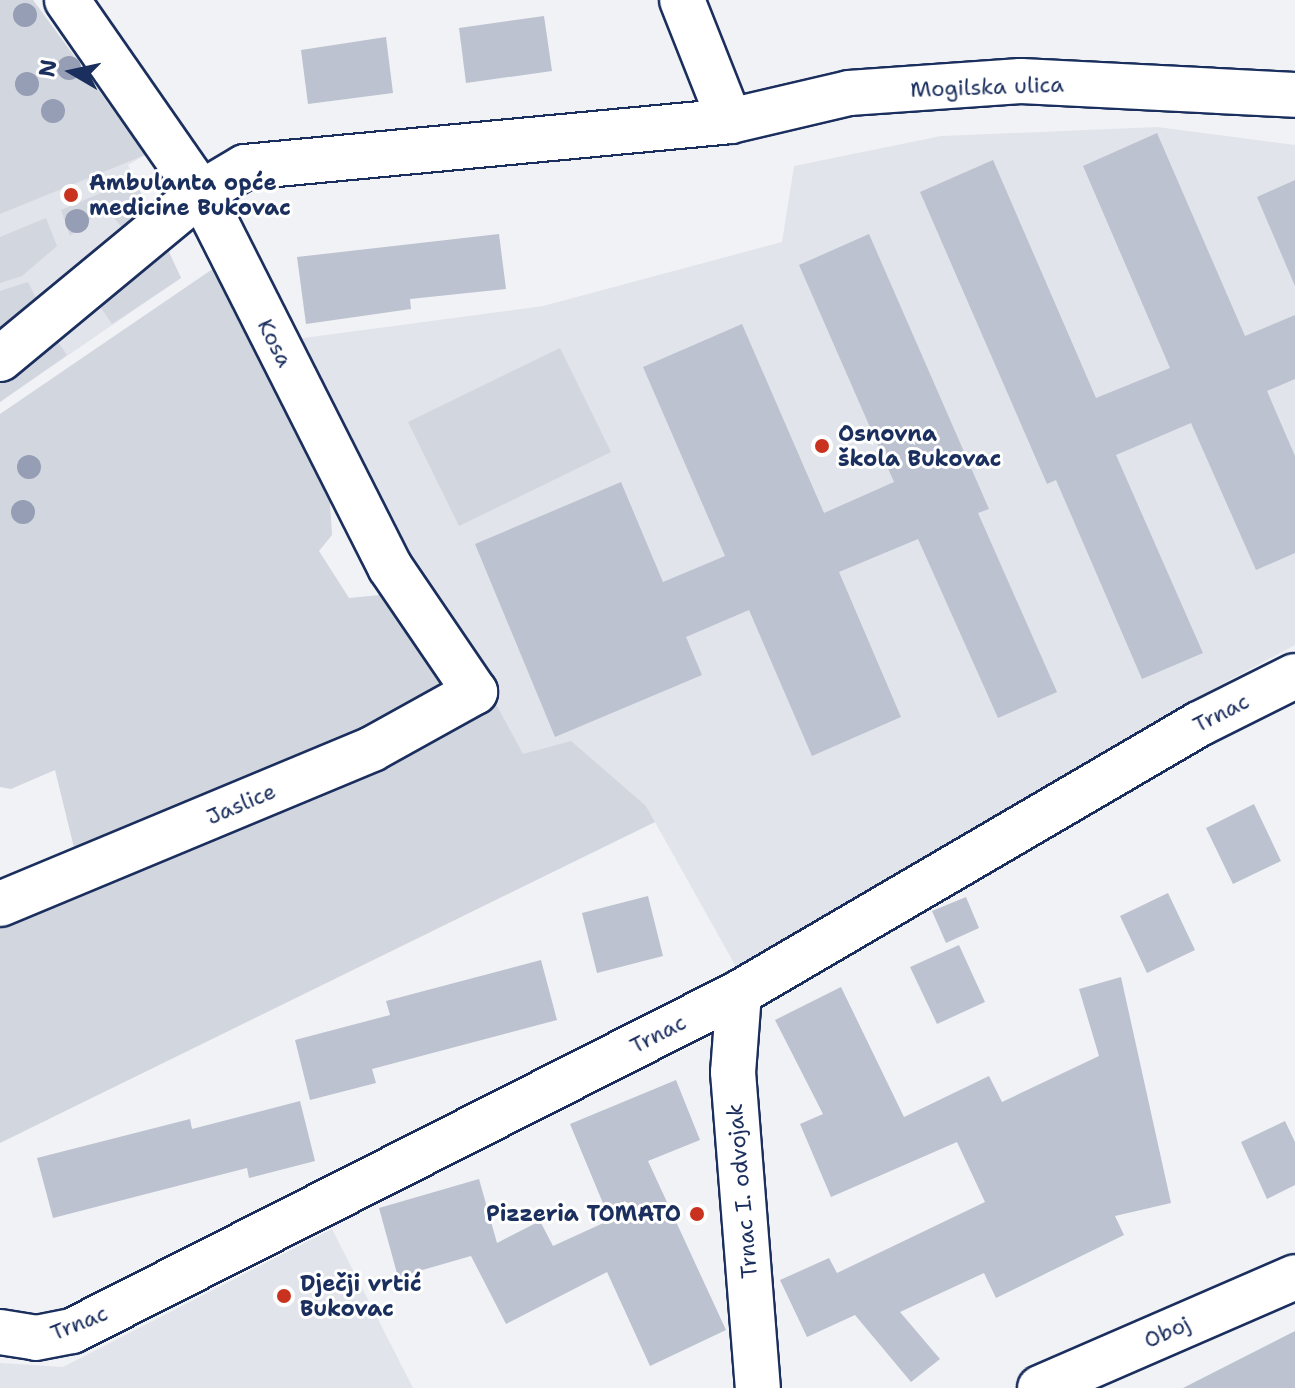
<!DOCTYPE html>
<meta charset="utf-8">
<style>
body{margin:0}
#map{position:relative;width:1295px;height:1388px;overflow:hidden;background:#f1f2f5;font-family:"Shantell Sans",sans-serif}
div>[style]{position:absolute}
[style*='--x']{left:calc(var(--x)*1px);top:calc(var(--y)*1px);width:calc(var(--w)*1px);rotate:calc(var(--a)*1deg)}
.built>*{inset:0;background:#e1e4ea}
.green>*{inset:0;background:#d2d6df}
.building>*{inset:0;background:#bcc2d0}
.roads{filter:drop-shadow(2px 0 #1b2f5e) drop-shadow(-2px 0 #1b2f5e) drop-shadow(0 2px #1b2f5e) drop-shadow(0 -2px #1b2f5e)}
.minor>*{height:44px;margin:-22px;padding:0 22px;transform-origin:22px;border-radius:22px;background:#fff}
.trees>*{width:24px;height:24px;margin:-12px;border-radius:50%;background:#959eb4}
.dots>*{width:22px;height:22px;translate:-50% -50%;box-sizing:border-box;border:4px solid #fff;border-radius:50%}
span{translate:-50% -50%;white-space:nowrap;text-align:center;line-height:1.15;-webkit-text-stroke:6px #fff;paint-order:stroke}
.street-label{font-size:22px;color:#1b2f5e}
.poi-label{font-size:22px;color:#1b2f5e;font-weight:700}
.left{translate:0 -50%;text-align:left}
.right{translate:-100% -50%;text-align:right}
.north{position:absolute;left:32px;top:32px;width:80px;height:80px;-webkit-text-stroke:6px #fff;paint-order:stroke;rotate:279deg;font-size:22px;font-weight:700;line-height:32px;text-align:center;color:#1b2f5e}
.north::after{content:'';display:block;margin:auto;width:28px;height:36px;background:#1b2f5e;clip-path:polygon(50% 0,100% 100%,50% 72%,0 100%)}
</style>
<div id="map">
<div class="built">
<div style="clip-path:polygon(0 0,33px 0,123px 120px,145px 155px,128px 165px,181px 278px,0 402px)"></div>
<div style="clip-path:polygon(1157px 127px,1295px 145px,1295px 645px,1187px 703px,740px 974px,646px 806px,523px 755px,404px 552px,296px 339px,543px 306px,782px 242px,794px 166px,941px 136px)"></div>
<div style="clip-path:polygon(332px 1229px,413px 1388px,0 1388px,0 1363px,63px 1367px)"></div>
</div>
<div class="green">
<div style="clip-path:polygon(0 0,33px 0,145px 155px,0 214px)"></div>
<div style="clip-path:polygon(134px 179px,150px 212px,124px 230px,105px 207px,70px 236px,61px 210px)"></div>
<div style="clip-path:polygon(46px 218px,57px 246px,22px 276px,0 283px,0 237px)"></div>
<div style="clip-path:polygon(168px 250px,181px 278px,112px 324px,99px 305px)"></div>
<div style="clip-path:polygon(217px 266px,328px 470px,332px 535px,319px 551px,349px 598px,390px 594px,484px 682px,523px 754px,571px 741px,646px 806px,655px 822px,0 1143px,0 892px,77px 860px,55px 770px,11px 789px,0 787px,0 414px)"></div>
<div style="clip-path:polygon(28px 282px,39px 304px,0 335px,0 291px)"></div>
<div style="clip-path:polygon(56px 339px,67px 355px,0 402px,0 382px)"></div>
<div style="clip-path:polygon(560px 348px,611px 452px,459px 526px,408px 422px)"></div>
</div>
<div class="building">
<div style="clip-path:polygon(544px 16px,552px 71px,466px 83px,459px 28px)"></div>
<div style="clip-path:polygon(386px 37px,393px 93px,308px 104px,301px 50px)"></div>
<div style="clip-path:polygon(1157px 133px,1245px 336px,1295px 315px,1295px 379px,1267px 391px,1295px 456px,1295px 553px,1256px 570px,1191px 423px,1116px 455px,1203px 653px,1142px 679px,1056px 480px,1047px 484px,920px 192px,993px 160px,1096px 398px,1170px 368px,1083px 166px)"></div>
<div style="clip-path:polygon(1295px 180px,1295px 286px,1257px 197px)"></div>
<div style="clip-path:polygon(499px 234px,506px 289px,410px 299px,411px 309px,306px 324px,297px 257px)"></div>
<div style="clip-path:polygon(869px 234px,989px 509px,978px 513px,1057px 692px,998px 718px,918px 539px,839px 572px,901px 717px,812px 756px,749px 610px,686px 637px,702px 675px,555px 737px,475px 544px,621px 482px,663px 582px,725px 556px,643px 367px,742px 324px,824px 513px,894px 482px,799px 265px)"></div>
<div style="clip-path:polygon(1254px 804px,1281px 861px,1233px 884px,1206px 828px)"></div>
<div style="clip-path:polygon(1168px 893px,1195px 950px,1147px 973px,1120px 916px)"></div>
<div style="clip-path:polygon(648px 896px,663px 956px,597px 973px,582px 913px)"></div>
<div style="clip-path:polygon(966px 897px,979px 928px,946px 943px,932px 911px)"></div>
<div style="clip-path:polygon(959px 945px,985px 1002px,937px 1024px,910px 967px)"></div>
<div style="clip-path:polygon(541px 960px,557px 1020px,372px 1069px,376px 1083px,310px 1100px,295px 1040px,390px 1015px,386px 1001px)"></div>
<div style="clip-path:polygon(1121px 977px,1171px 1203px,1115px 1216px,1124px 1235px,996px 1298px,984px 1273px,900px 1312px,940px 1359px,911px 1382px,855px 1315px,807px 1337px,780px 1280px,829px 1258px,837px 1273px,985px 1202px,957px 1142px,831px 1197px,800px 1124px,823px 1114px,775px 1020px,841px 987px,904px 1117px,989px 1076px,1002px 1102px,1099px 1056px,1079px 989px)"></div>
<div style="clip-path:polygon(676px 1080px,700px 1140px,648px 1161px,726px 1330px,650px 1366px,607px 1272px,506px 1324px,471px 1256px,398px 1277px,379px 1208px,479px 1179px,497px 1243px,540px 1221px,553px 1246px,610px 1220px,570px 1124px)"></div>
<div style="clip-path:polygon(300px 1101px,315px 1161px,249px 1178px,247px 1168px,53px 1218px,37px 1158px,190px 1119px,192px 1129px)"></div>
<div style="clip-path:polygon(1285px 1121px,1295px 1142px,1295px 1185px,1267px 1199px,1241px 1142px)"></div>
<div style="clip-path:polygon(1295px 1331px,1295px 1388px,1183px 1388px)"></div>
</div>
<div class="roads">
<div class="minor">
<div style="--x:682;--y:0;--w:130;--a:68.4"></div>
<div style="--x:0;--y:359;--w:261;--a:-39.6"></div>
<div style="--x:201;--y:193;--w:51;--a:-30.6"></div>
<div style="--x:245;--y:167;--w:487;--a:-5.4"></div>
<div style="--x:730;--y:121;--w:122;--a:-13.2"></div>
<div style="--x:849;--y:93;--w:172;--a:-4"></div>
<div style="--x:1021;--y:81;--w:274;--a:2.9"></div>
<div style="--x:0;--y:904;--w:403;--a:-22.6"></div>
<div style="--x:372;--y:749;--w:118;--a:-29"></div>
<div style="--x:475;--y:692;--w:151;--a:-124.2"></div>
<div style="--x:390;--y:567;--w:419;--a:-116.8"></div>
<div style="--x:201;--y:193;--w:235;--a:-124.8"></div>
<div style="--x:739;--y:993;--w:79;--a:94.3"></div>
<div style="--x:733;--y:1072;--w:317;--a:85.5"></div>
<div style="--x:0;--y:1332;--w:36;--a:9"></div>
<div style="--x:36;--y:1338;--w:37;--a:-11"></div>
<div style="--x:72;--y:1331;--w:748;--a:-26.87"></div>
<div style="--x:739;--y:993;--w:533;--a:-30.32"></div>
<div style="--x:1199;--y:724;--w:107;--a:-26.6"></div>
<div style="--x:1040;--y:1388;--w:278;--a:-23.5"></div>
</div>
</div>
<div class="trees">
<div style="left:25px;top:15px"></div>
<div style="left:69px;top:68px"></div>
<div style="left:27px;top:84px"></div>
<div style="left:53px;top:111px"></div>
<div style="left:77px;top:221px"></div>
<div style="left:29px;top:467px"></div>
<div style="left:23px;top:512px"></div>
</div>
<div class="dots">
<div style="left:71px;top:195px;background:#c8321e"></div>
<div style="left:822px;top:446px;background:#c8321e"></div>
<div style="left:697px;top:1214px;background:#c8321e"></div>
<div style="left:284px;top:1296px;background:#c8321e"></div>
</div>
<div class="street-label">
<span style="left:987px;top:87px;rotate:-2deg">Mogilska ulica</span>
<span style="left:275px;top:343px;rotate:63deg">Kosa</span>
<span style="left:1221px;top:713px;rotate:-27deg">Trnac</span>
<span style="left:241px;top:804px;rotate:-23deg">Jaslice</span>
<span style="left:658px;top:1034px;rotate:-27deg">Trnac</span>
<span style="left:742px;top:1191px;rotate:-95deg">Trnac I. odvojak</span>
<span style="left:79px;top:1323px;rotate:-22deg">Trnac</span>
<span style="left:1167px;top:1332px;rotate:-24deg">Oboj</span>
</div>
<div class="poi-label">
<span class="left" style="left:89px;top:195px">Ambulanta opće<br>medicine Bukovac</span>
<span class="left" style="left:838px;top:446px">Osnovna<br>škola Bukovac</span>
<span class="right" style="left:681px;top:1214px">Pizzeria TOMATO</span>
<span class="left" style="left:300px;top:1296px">Dječji vrtić<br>Bukovac</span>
</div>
<div class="north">N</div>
</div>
